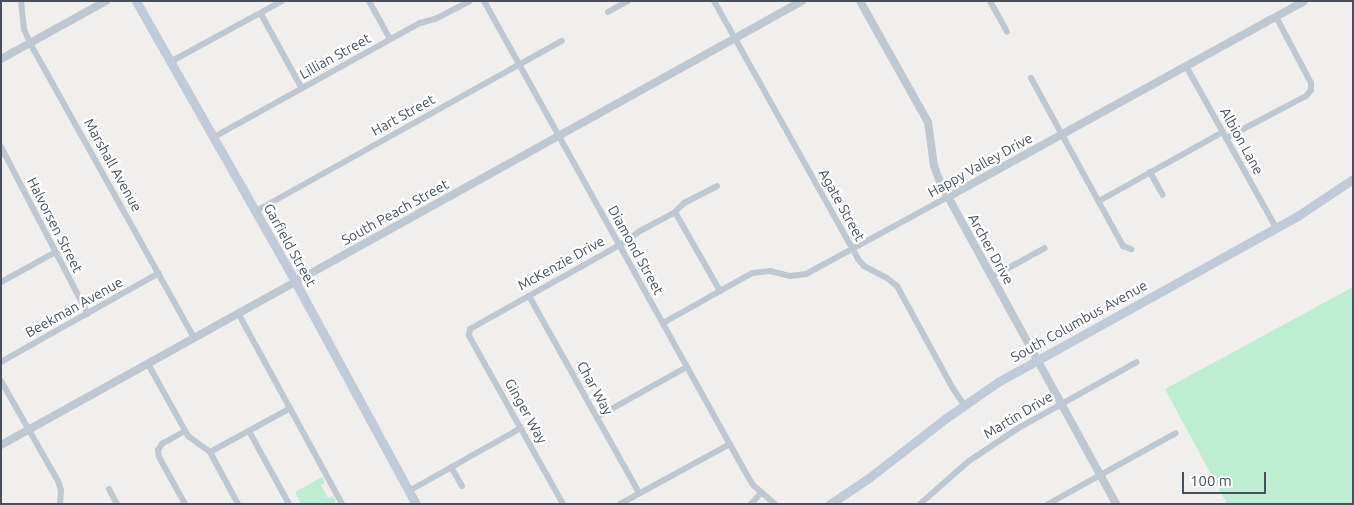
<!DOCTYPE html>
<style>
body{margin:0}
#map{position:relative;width:1354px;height:505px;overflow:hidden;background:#f1eeee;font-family:Ubuntu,sans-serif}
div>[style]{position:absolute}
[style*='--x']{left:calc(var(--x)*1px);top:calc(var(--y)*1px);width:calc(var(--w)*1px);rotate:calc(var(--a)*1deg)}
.green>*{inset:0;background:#bdeed3}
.minor>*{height:6px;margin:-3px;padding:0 3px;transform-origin:3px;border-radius:3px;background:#bfc8d0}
.tertiary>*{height:8px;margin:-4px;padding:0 4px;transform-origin:4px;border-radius:4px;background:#bfc8d0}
.secondary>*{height:9px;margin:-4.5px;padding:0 4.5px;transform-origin:4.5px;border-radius:4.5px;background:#c1cad7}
span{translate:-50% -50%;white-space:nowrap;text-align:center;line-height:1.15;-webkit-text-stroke:4.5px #fff;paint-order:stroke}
.street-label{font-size:14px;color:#47505c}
.frame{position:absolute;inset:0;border:2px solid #47505c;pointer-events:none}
.scale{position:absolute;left:1182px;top:472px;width:84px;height:22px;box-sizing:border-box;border:2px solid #47505c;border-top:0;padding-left:6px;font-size:15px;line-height:18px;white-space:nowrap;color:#47505c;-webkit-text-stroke:4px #fff;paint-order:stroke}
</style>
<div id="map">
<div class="green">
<div style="clip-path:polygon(1353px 287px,1353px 504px,1227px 504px,1165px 389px)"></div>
<div style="clip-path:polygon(322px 477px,325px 483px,321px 485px,328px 498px,333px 496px,336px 501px,332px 504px,301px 504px,295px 492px)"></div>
</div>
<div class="minor">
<div style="--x:21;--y:1;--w:28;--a:84"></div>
<div style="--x:24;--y:29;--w:15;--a:67"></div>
<div style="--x:30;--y:43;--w:338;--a:60.9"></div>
<div style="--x:369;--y:1;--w:43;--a:61.1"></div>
<div style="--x:484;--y:1;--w:542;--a:60.98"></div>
<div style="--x:747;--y:475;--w:12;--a:59"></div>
<div style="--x:753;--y:485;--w:29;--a:41"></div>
<div style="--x:714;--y:1;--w:295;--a:60.8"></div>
<div style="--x:858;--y:259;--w:9;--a:49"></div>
<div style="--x:864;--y:266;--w:26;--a:28"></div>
<div style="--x:887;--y:278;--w:13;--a:39"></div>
<div style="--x:897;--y:286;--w:115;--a:61.4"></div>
<div style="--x:952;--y:387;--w:22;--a:56"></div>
<div style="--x:990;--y:1;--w:35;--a:61"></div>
<div style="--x:608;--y:12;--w:23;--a:-29"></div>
<div style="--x:261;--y:14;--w:85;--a:61.3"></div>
<div style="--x:172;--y:61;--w:125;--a:-28.6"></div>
<div style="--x:1186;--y:66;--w:185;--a:60.9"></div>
<div style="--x:1031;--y:78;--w:192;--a:61.3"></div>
<div style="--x:1123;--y:246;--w:9;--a:21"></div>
<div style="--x:214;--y:137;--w:235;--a:-29"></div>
<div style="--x:420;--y:23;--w:16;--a:-15"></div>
<div style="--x:435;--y:19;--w:39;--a:-27"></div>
<div style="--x:1226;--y:138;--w:90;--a:-27.7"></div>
<div style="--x:1306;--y:96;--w:8;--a:-50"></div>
<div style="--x:1311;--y:90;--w:7;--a:-90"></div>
<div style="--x:1311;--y:83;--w:75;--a:-117.9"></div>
<div style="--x:1;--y:147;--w:188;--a:62.5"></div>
<div style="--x:1150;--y:172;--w:26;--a:61"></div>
<div style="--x:1099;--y:201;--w:142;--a:-29.1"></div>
<div style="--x:256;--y:211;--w:350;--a:-29.1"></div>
<div style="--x:675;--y:212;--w:91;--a:60.3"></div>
<div style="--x:992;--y:277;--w:60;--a:-28.7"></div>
<div style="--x:1;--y:282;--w:60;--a:-28.7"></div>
<div style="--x:529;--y:296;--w:226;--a:60.8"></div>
<div style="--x:238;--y:313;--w:217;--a:61.4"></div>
<div style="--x:663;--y:323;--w:102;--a:-29.3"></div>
<div style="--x:752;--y:273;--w:18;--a:-6"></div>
<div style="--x:770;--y:271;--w:21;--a:14"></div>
<div style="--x:790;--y:276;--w:16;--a:-7"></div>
<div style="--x:806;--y:274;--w:162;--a:-28.5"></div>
<div style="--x:1;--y:362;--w:181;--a:-29.4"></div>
<div style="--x:148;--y:364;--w:82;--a:60.9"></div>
<div style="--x:188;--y:436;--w:27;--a:36"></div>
<div style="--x:210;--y:452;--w:59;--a:61.7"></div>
<div style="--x:1;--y:381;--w:115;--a:60.3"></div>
<div style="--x:58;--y:481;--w:9;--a:72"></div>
<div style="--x:61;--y:490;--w:14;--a:94"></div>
<div style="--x:597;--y:417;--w:103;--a:-29.1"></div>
<div style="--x:185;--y:431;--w:26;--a:151"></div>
<div style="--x:162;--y:444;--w:7;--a:124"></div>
<div style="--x:158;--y:450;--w:7;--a:82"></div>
<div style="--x:159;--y:457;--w:54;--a:61"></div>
<div style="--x:249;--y:431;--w:83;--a:61.3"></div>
<div style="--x:210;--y:452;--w:90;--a:-28.6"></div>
<div style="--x:451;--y:467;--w:22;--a:60"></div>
<div style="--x:109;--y:489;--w:17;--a:62"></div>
<div style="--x:409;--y:491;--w:129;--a:-29.4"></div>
<div style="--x:563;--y:504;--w:193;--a:-119.2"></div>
<div style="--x:469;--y:336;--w:7;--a:-82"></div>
<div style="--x:470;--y:329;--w:180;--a:-29.3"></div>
<div style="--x:627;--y:241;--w:16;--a:-38"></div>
<div style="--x:640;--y:231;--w:40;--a:-28"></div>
<div style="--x:675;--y:212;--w:13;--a:-45"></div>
<div style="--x:684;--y:203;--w:37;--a:-27"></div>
<div style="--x:620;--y:504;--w:125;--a:-28.6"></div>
<div style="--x:751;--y:504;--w:15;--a:-48"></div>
<div style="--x:920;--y:504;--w:65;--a:-41.3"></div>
<div style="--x:969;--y:461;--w:58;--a:-33.7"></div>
<div style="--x:1017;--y:429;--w:137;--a:-29.2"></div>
<div style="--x:1048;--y:504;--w:146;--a:-29"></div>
</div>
<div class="tertiary">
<div style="--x:860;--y:1;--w:139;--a:60.7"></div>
<div style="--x:928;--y:122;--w:44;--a:82.2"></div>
<div style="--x:934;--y:166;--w:19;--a:69"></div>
<div style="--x:941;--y:184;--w:365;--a:61.3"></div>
<div style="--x:1;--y:59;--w:120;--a:-28.9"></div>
<div style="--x:948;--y:197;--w:406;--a:-28.8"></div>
<div style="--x:1;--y:445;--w:916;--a:-29"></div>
</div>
<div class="secondary">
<div style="--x:136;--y:1;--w:314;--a:60.4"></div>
<div style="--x:291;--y:274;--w:262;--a:61.5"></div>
<div style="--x:830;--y:504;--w:48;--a:-34"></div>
<div style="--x:870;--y:477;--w:96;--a:-37.8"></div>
<div style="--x:946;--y:418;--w:63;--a:-34.7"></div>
<div style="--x:998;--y:382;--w:344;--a:-29"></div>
<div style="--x:1299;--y:215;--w:65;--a:-33.7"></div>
</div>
<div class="street-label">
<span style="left:335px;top:56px;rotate:-29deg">Lillian Street</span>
<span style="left:403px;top:115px;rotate:-29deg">Hart Street</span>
<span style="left:1242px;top:141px;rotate:61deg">Albion Lane</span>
<span style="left:113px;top:165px;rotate:61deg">Marshall Avenue</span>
<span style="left:980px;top:165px;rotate:-29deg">Happy Valley Drive</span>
<span style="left:842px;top:205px;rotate:61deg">Agate Street</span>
<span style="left:395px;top:212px;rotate:-29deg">South Peach Street</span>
<span style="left:55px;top:225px;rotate:63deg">Halvorsen Street</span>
<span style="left:290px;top:245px;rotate:61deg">Garfield Street</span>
<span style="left:991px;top:249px;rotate:61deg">Archer Drive</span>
<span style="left:636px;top:250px;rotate:61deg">Diamond Street</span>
<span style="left:561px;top:263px;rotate:-29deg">McKenzie Drive</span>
<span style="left:74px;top:307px;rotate:-29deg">Beekman Avenue</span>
<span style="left:1079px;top:321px;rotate:-29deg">South Columbus Avenue</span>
<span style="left:595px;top:388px;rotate:61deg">Char Way</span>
<span style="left:526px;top:411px;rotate:61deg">Ginger Way</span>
<span style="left:1018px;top:415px;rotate:-31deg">Martin Drive</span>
</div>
<div class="frame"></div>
<div class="scale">100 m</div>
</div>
